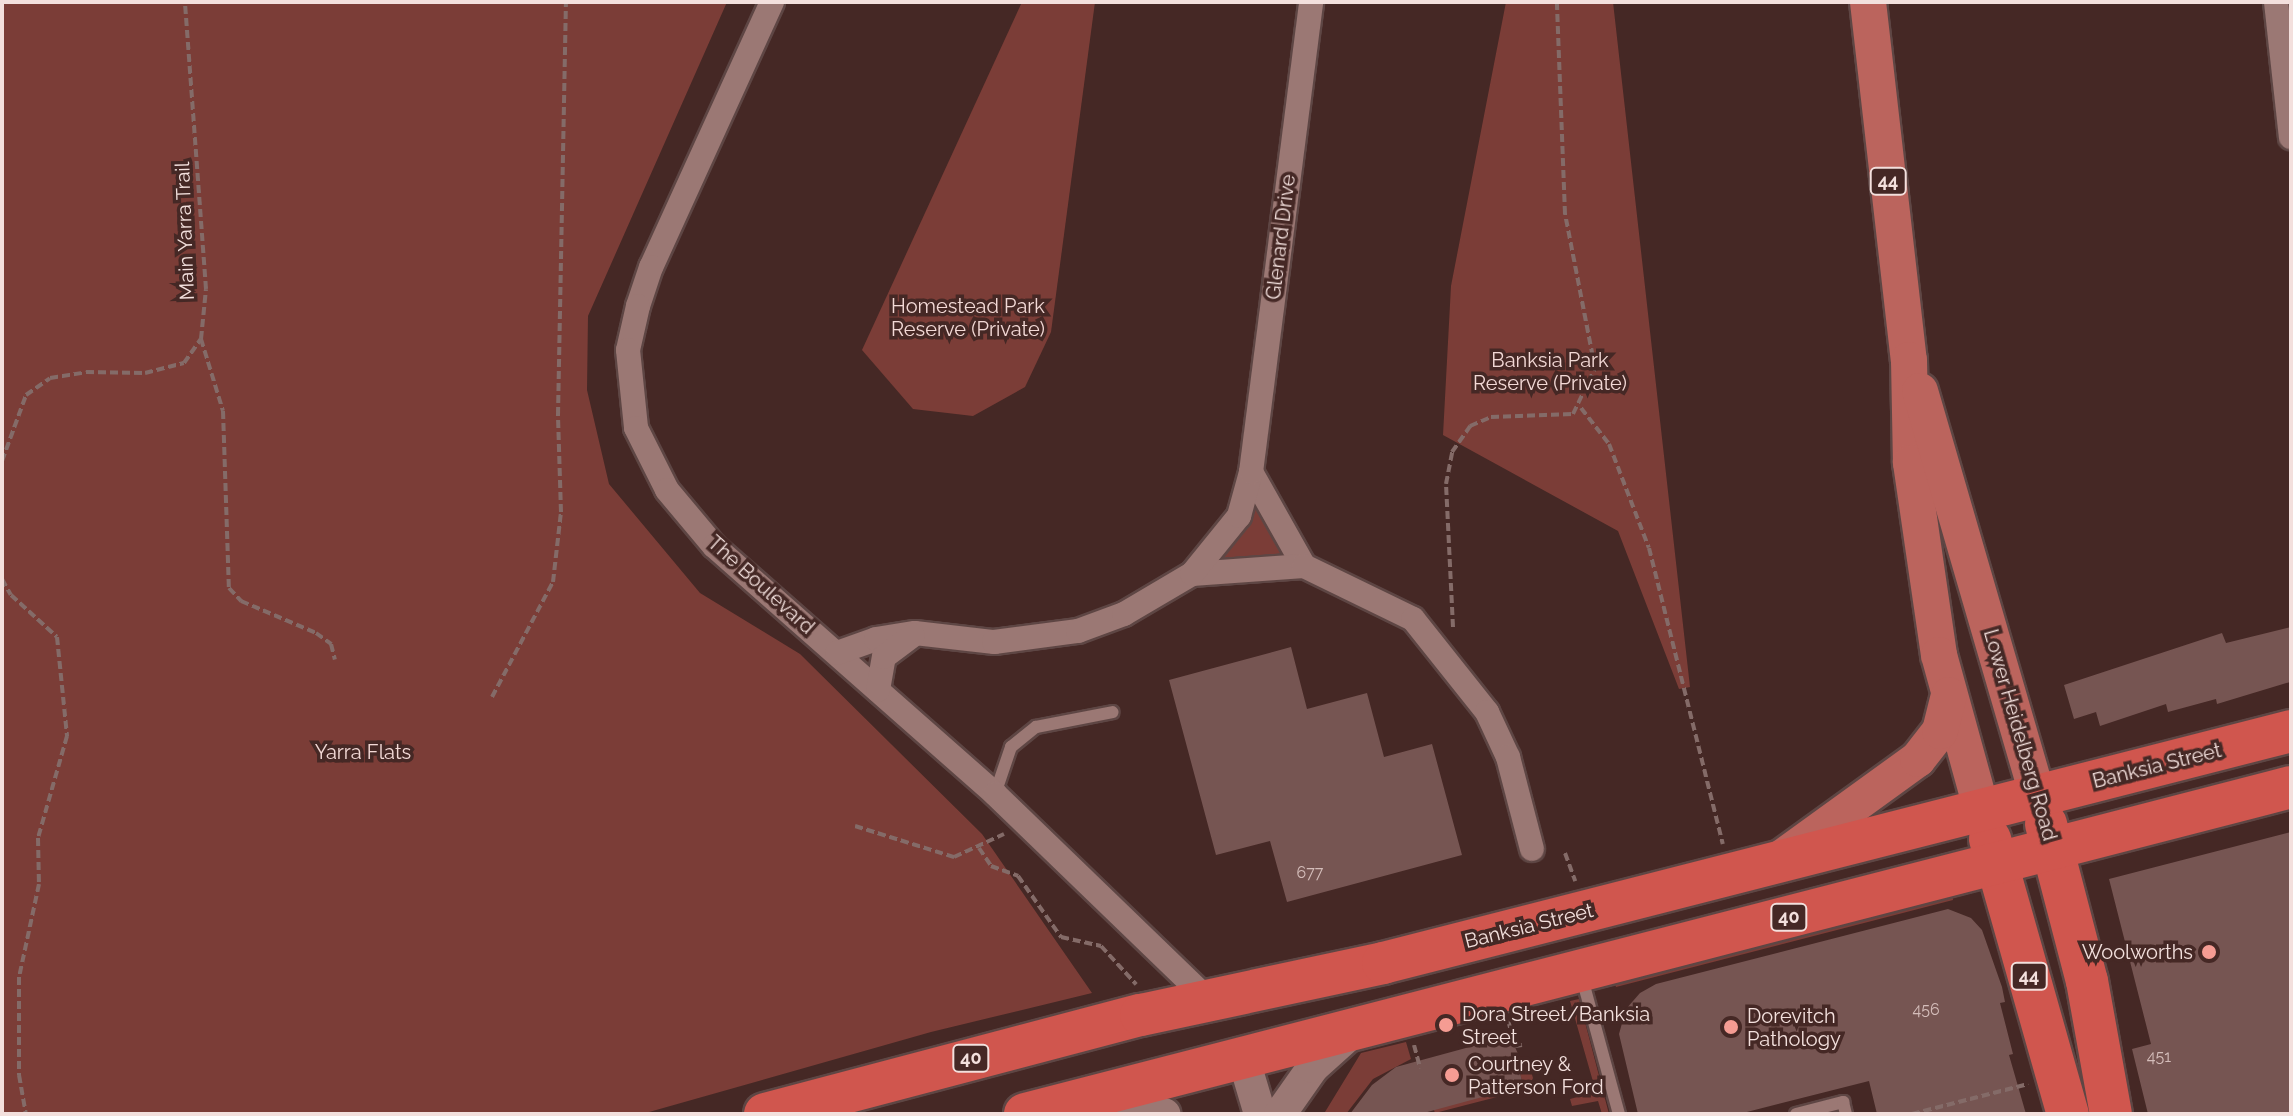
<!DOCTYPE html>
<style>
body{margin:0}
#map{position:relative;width:2293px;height:1116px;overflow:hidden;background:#452825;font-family:Raleway,sans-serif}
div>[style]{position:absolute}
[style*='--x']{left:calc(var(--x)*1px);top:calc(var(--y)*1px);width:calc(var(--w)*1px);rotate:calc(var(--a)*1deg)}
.green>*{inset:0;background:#7b3d37}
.building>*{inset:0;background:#765552}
.path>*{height:4px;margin-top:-2px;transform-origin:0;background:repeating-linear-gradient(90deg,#846b68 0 8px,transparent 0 12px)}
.roads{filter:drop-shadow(2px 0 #5e4644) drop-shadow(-2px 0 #5e4644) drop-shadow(0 2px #5e4644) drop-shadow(0 -2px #5e4644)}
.lane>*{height:12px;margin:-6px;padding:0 6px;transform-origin:6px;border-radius:6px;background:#9b7874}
.street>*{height:24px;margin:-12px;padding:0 12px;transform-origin:12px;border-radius:12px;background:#9b7874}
.secondary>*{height:32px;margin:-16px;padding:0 16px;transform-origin:16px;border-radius:16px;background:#9b7874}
.primary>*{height:36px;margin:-18px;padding:0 18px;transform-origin:18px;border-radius:18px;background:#bb645d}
.highway>*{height:42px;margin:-21px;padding:0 21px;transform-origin:21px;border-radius:21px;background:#d0564e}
.dots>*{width:22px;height:22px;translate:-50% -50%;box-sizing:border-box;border:4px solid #452825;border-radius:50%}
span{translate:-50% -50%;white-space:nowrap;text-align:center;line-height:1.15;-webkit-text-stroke:7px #452825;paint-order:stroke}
.number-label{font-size:16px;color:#d4bdba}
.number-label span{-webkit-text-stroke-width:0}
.shield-label span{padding:2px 6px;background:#452825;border:2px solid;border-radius:6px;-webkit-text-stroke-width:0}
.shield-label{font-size:18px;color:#f3e0dd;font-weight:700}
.street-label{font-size:20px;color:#f3e0dd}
.park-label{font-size:20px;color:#f3d9d6}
.poi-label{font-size:20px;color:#f3e0dd}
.right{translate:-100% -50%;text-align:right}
.left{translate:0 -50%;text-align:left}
.frame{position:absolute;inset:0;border:4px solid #f3e0dd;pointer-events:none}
</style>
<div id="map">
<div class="green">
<div style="clip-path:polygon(2px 2px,727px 2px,588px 316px,587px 390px,609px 484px,700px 593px,800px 654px,982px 834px,1092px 993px,931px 1032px,642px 1114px,2px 1114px)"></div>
<div style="clip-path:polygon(1022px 2px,1095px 2px,1051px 332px,1025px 387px,973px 416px,913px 409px,862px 350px)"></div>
<div style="clip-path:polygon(1506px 2px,1613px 2px,1690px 687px,1685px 688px,1679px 689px,1618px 531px,1443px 435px,1451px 286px)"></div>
<div style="clip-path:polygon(1253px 485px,1294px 561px,1205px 569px)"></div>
<div style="clip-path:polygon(1952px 893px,1953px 900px,1616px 987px,1614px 980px)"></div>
<div style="clip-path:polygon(1579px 999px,1609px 1114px,1602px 1114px,1598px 1101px,1572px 1106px,1570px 1099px,1596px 1092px,1570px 1001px)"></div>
<div style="clip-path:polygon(1406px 1042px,1411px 1059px,1373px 1079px,1346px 1114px,1325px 1112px,1361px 1053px)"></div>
<div style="clip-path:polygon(1527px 1058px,1533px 1078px,1528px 1089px,1435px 1113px,1430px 1099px,1436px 1108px,1523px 1086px,1519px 1068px)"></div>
</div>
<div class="building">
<div style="clip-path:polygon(2291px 627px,2290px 682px,2217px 704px,2216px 699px,2168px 712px,2166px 704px,2100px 726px,2096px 712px,2074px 719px,2064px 685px,2222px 633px,2226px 643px)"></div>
<div style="clip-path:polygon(1291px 647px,1307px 709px,1367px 693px,1384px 757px,1432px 744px,1462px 855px,1287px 902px,1270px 841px,1216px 855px,1169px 680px)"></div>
<div style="clip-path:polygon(2291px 832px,2291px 1114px,2148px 1114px,2132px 1049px,2151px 1044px,2109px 879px)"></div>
<div style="clip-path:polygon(1948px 909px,1971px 918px,1982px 930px,2002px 987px,2005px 1002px,2000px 1003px,2013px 1054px,2009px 1055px,2026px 1114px,1877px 1114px,1869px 1081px,1739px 1114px,1638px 1114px,1619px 1034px,1626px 1009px,1640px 993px,1656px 984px)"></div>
<div style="clip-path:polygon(1510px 1036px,1524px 1067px,1519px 1068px,1523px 1086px,1420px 1114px,1350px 1114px,1372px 1085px,1396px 1067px)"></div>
</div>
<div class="path">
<div style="--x:201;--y:339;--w:75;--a:73"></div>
<div style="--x:223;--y:411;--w:177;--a:88.1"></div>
<div style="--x:229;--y:588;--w:18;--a:47"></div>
<div style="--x:241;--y:601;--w:82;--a:23.1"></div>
<div style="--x:316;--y:633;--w:19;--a:36"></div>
<div style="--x:331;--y:644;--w:16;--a:76"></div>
<div style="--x:1581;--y:408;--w:46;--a:52.1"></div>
<div style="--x:1609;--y:444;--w:111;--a:69"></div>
<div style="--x:1649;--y:548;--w:305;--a:76"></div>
<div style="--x:2;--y:461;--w:70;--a:-70"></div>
<div style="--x:26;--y:395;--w:29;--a:-35"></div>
<div style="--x:50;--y:378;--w:36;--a:-9"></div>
<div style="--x:86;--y:372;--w:59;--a:1"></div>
<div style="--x:145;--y:373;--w:40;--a:-14.4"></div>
<div style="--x:184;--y:363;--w:29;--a:-55"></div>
<div style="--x:201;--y:339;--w:50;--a:-84.3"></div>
<div style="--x:206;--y:289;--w:288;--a:-94.2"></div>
<div style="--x:2;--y:579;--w:18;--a:61"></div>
<div style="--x:11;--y:595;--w:62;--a:42.4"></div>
<div style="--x:57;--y:637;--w:100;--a:84.2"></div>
<div style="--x:67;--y:736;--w:106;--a:105.9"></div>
<div style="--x:38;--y:838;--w:46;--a:88.8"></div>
<div style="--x:39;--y:884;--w:95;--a:102.1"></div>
<div style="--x:19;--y:977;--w:98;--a:90"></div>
<div style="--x:19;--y:1075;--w:40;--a:80"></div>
<div style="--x:1453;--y:627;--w:143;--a:-92.8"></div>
<div style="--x:1446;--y:484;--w:33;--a:-79"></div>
<div style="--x:1452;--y:452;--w:32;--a:-55"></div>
<div style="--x:1470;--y:426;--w:23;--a:-23"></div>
<div style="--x:1491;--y:417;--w:82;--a:-2.1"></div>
<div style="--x:1573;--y:414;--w:51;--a:-64.4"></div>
<div style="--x:1595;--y:368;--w:157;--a:-101"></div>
<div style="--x:1565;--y:214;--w:212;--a:-92.2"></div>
<div style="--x:492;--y:697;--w:130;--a:-62.1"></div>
<div style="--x:553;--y:582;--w:70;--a:-83.5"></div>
<div style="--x:561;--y:512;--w:97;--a:-91.8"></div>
<div style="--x:558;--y:415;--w:413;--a:-88.9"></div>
<div style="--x:855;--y:826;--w:104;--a:17.4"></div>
<div style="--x:954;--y:857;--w:55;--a:-24.7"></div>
<div style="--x:979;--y:848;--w:22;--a:56"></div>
<div style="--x:991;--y:866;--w:29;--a:20"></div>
<div style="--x:1018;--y:876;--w:75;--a:54.8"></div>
<div style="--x:1061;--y:937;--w:41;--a:12.7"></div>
<div style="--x:1101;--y:946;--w:52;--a:47.4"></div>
<div style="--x:1565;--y:853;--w:30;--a:70"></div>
<div style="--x:1508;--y:1020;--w:27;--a:75"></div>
<div style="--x:1515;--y:1046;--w:7;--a:-8"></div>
<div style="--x:1414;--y:1045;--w:24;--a:75"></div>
<div style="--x:1912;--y:1114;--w:120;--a:-14.5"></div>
</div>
<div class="roads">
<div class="lane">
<div style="--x:995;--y:794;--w:50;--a:-71.2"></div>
<div style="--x:1011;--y:747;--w:32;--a:-39"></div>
<div style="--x:1036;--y:727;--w:78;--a:-11"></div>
<div style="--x:1582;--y:978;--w:141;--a:74.8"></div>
<div style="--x:1796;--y:1114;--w:49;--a:-14.3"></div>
<div style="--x:1843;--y:1102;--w:12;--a:76"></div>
</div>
<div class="street">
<div style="--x:772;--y:2;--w:291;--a:114.5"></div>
<div style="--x:651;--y:267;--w:41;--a:108.4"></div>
<div style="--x:638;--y:306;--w:45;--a:102.8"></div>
<div style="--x:628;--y:350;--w:78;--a:84.1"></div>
<div style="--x:636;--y:428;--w:69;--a:63.4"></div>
<div style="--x:667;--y:490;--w:73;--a:50"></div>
<div style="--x:714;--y:546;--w:375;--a:41.4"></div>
<div style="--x:995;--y:794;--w:298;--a:44"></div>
<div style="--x:2276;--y:2;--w:136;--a:83.7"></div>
<div style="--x:1251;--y:472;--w:108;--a:60.6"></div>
<div style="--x:1192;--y:574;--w:112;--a:-4.1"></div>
<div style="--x:1304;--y:566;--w:121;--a:25.9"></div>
<div style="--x:1413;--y:619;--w:119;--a:51.5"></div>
<div style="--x:1487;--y:712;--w:50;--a:65"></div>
<div style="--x:1508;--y:757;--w:95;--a:75.4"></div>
<div style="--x:837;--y:653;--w:41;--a:-19.7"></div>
<div style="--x:876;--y:639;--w:39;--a:-9"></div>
<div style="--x:915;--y:633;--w:80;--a:6.5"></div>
<div style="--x:994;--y:642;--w:85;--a:-7.5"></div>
<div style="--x:1078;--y:631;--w:49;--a:-20.3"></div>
<div style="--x:1124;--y:614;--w:79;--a:-30.5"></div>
<div style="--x:1192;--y:574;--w:75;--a:-51"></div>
<div style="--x:1239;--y:516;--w:46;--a:-74.7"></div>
<div style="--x:1251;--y:472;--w:474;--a:-82.7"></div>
<div style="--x:878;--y:690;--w:34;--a:-80"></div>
<div style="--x:884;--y:657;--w:36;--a:-37"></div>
</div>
<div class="secondary">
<div style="--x:1243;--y:1057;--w:59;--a:73.4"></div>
<div style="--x:1088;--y:1105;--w:77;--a:6.8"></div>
<div style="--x:1280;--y:1114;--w:57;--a:-54.9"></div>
<div style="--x:1313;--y:1067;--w:52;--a:-41.9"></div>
</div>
<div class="primary">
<div style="--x:1868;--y:2;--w:360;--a:83.5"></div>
<div style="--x:1909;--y:360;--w:103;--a:88.9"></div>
<div style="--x:1911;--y:463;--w:194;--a:81.7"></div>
<div style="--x:1939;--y:655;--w:162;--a:74.6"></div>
<div style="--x:1920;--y:391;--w:422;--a:73.8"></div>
<div style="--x:1784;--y:856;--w:165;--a:-35.9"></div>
<div style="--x:1918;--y:759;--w:36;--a:-52"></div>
<div style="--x:1940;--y:731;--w:37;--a:-76"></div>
</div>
<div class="highway">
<div style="--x:2046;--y:824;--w:162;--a:75.4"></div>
<div style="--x:2087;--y:981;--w:135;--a:79.8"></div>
<div style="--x:1990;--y:839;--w:286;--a:74.2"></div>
<div style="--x:765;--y:1114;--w:389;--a:-14.8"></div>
<div style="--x:1141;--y:1015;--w:248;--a:-12.1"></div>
<div style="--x:1383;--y:963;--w:937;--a:-14.33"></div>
<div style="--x:1025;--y:1114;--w:1308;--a:-14.48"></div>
</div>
</div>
<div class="dots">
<div style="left:2209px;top:952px;background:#f59c93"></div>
<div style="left:1446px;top:1025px;background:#f59c93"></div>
<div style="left:1731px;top:1027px;background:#f59c93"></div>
<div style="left:1452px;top:1075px;background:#f59c93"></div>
</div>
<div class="number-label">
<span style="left:1310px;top:873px">677</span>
<span style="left:1926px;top:1010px">456</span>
<span style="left:2159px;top:1057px">451</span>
</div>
<div class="shield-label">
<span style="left:1888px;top:181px">44</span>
<span style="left:1789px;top:917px">40</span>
<span style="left:2029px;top:976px">44</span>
<span style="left:971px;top:1058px">40</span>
</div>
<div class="street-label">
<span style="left:185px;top:231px;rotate:-92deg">Main Yarra Trail</span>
<span style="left:1281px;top:237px;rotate:-83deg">Glenard Drive</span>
<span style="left:761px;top:585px;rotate:42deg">The Boulevard</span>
<span style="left:2020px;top:735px;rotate:74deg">Lower Heidelberg Road</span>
<span style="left:2157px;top:766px;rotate:-14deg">Banksia Street</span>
<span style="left:1529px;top:926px;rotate:-14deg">Banksia Street</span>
</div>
<div class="park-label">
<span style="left:968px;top:318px">Homestead Park<br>Reserve (Private)</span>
<span style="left:1550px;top:372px">Banksia Park<br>Reserve (Private)</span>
<span style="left:363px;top:752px">Yarra Flats</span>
</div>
<div class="poi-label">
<span class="right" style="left:2193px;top:952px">Woolworths</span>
<span class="left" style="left:1462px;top:1026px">Dora Street/Banksia<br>Street</span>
<span class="left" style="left:1747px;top:1028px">Dorevitch<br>Pathology</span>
<span class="left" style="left:1468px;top:1076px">Courtney &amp;<br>Patterson Ford</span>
</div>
<div class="frame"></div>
</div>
